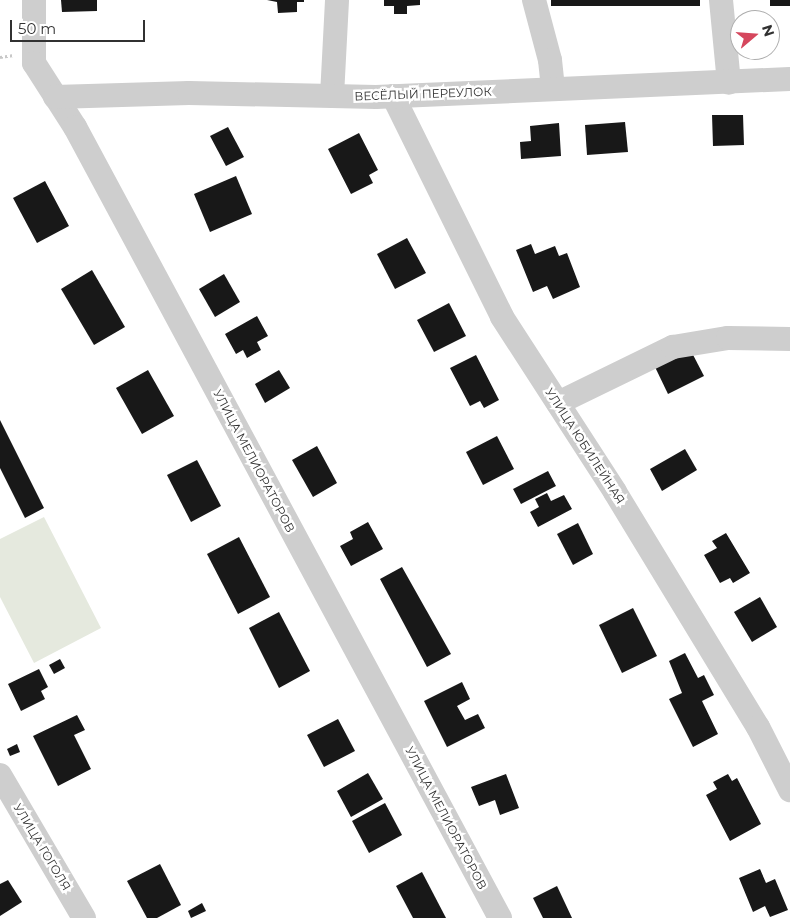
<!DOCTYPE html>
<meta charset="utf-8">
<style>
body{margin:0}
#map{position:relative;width:790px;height:918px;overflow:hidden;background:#fff;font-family:Montserrat,sans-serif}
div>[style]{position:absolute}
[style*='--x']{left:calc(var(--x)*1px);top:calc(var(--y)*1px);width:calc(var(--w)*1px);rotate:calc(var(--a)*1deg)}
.green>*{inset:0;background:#e5e9de}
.building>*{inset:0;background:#181818}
.path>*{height:3px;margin-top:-1.5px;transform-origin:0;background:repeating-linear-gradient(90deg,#c8c8c8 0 2.5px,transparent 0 5px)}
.minor>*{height:24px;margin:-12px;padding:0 12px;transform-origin:12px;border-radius:12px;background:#cecece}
span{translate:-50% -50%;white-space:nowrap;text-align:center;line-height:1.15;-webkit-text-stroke:5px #fff;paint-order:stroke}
.street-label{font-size:12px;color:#313131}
.north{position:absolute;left:730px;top:10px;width:50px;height:50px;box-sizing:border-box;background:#fff;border:1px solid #adadad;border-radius:50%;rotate:72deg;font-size:14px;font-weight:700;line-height:20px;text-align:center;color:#313131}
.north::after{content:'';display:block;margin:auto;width:18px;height:22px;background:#d5475d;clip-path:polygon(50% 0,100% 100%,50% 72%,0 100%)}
.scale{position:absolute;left:10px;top:20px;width:135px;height:22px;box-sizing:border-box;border:2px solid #313131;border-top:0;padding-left:6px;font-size:15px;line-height:18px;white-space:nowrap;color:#313131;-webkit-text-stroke:4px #fff;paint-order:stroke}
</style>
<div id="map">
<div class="green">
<div style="clip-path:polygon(44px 517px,101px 628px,34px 663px,0 597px,0 539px)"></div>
</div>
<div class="building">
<div style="clip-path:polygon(61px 0,97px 0,97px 11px,62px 12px)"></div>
<div style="clip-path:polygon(267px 0,304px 0,304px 2px,297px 2px,297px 12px,278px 13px,277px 2px)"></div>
<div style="clip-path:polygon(384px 0,420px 0,420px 5px,407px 6px,407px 14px,394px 14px,394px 6px,384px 6px)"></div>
<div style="clip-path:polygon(551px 0,700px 0,700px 6px,551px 6px)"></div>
<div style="clip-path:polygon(770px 0,790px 0,790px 6px,770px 6px)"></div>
<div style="clip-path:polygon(712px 115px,743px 115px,744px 145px,713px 146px)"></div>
<div style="clip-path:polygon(625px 122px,628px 152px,587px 155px,585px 125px)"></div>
<div style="clip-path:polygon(559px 123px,561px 156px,521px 159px,520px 142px,531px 141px,530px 126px)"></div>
<div style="clip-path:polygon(228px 127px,244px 157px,226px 166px,210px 136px)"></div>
<div style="clip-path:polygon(359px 133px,378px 170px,369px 175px,373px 183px,351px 194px,328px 149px)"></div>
<div style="clip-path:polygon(236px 176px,252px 214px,210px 232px,194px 194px)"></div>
<div style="clip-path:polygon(45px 181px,69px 226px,37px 243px,13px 198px)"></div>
<div style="clip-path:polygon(407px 238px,426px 273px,395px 289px,377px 254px)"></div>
<div style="clip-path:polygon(531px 244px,535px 254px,555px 246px,559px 256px,567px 253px,580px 287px,553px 299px,547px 286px,533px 292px,516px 250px)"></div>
<div style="clip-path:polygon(92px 270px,125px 327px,94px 345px,61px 289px)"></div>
<div style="clip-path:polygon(224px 274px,240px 302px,215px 317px,199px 289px)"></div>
<div style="clip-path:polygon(449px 303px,466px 336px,434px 352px,417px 320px)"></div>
<div style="clip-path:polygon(257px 316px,268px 336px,257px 342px,261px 350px,247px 358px,243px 350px,236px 354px,225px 334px)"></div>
<div style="clip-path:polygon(690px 349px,704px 376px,668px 394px,655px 367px)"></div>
<div style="clip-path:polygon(476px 355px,499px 400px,484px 408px,480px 401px,470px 406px,450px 368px)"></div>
<div style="clip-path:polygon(148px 370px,174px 416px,142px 434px,116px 388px)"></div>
<div style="clip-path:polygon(279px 370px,290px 388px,265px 403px,255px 384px)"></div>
<div style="clip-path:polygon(0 420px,44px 508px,25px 518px,0 468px)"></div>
<div style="clip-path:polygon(497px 436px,514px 469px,483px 485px,466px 452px)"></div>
<div style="clip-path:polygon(317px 446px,337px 483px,313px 497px,292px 460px)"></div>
<div style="clip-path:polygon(685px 449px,697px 470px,662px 491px,650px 469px)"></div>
<div style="clip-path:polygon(197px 460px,221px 506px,191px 522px,167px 475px)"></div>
<div style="clip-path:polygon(548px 471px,556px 486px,521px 504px,513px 489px)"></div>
<div style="clip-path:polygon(547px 493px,551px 501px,564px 495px,572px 509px,538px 527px,530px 512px,539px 507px,535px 499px)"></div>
<div style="clip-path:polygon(368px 522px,383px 549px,351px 566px,340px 546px,353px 539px,350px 532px)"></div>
<div style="clip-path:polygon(578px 523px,593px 554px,573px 565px,557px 534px)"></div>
<div style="clip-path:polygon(726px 533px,750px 573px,733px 583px,730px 578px,720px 583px,704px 555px,717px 548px,712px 541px)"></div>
<div style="clip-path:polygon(239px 537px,270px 597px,238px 614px,207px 554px)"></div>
<div style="clip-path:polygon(402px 567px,451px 654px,427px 667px,380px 579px)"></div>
<div style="clip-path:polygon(760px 597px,777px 627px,752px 642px,734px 612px)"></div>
<div style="clip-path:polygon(633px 608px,657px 656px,622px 673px,599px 625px)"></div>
<div style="clip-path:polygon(279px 612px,310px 671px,279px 688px,249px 628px)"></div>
<div style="clip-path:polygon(685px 653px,698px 678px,704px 675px,714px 695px,702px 701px,718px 734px,693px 747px,669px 699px,682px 693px,669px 661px)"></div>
<div style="clip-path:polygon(60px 659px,65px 668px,54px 674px,49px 665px)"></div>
<div style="clip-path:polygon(39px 669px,48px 687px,41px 691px,45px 699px,21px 711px,8px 684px)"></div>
<div style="clip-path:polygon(462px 682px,470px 699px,457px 706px,465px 720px,478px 714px,485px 728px,447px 747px,424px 701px)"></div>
<div style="clip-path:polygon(77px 715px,85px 730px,74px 735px,91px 769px,58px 786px,33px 736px)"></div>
<div style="clip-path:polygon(338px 719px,355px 751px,324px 767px,307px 735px)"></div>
<div style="clip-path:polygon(17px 744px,20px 752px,10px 756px,7px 749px)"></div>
<div style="clip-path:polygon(368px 773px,383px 799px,351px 817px,337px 791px)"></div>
<div style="clip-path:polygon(506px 774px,519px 808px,500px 815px,495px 800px,479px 806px,471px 787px)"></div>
<div style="clip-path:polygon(728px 774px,732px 781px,737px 778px,761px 824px,730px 841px,706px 795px,717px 789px,713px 782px)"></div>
<div style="clip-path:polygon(385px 803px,402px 835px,369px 853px,352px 821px)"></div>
<div style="clip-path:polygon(160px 864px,181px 905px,157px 918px,147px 918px,127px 881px)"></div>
<div style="clip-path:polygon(760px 869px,766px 883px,775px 879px,788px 910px,770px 917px,765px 906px,753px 912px,739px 878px)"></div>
<div style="clip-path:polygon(422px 872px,446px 918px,413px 918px,396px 886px)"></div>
<div style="clip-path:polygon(8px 880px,22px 902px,0 916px,0 884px)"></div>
<div style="clip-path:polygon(557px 886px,572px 918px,543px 918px,533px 898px)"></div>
<div style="clip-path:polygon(202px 903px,206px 911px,191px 918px,188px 911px)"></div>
</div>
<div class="path">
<div style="--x:0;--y:57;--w:14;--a:-8"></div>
</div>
<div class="minor">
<div style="--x:34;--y:0;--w:63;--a:90"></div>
<div style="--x:34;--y:63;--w:76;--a:57.4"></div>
<div style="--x:75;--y:127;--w:898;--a:61.75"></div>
<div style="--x:534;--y:0;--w:62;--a:75.1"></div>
<div style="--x:550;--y:60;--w:29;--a:84"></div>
<div style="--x:721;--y:0;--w:83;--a:84.5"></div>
<div style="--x:332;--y:96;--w:96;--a:-87"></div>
<div style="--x:393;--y:96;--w:246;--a:63.7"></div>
<div style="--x:502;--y:317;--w:208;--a:57.1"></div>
<div style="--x:615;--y:492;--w:275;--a:58.7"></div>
<div style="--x:758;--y:727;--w:71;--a:63.1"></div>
<div style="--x:55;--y:97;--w:134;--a:-1.7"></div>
<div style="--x:189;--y:93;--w:187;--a:1.2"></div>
<div style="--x:376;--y:97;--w:414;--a:-2.5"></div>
<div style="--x:558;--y:403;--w:128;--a:-26"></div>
<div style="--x:673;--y:347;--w:56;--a:-9.3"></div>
<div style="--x:728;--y:338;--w:62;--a:0.9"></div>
<div style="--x:0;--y:775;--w:166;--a:59.6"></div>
</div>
<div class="street-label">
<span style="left:423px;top:94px;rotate:-2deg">ВЕСЁЛЫЙ ПЕРЕУЛОК</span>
<span style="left:585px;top:446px;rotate:57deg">УЛИЦА ЮБИЛЕЙНАЯ</span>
<span style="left:254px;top:461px;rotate:62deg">УЛИЦА МЕЛИОРАТОРОВ</span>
<span style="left:446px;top:818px;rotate:62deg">УЛИЦА МЕЛИОРАТОРОВ</span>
<span style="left:42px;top:847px;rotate:59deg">УЛИЦА ГОГОЛЯ</span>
</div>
<div class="north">N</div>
<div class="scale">50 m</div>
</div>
